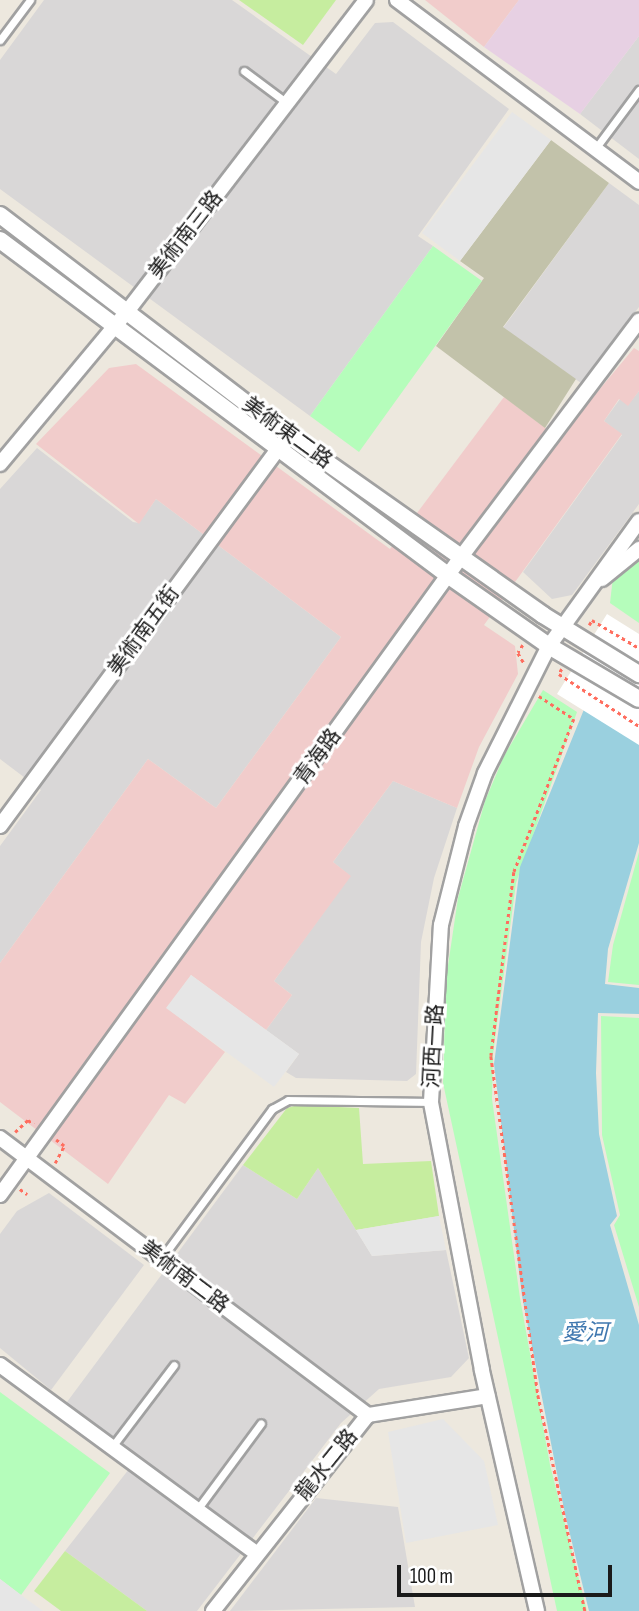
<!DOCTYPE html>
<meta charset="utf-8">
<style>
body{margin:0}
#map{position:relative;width:639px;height:1611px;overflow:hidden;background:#ede8de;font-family:"Sofia Sans Condensed","Noto Sans TC",sans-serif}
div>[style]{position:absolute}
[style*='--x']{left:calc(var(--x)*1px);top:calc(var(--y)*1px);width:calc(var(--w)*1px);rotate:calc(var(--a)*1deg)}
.residential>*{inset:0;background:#d9d7d7}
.commercial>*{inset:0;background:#f1cccb}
.industrial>*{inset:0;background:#e7d0e3}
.construction>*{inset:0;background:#c2c2aa}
.grass>*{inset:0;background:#c6ed9f}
.park>*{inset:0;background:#b5fdbb}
.parking>*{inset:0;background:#e6e6e6}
.water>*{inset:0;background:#9ad0df}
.pier>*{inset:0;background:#fff}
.path>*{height:2.5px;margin-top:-1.25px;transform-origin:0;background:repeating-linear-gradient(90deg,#ff6d5e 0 3.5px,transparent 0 7px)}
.roads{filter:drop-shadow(2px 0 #a1a1a1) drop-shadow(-2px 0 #a1a1a1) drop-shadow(0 2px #a1a1a1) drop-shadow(0 -2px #a1a1a1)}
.service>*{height:7px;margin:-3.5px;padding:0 3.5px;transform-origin:3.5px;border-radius:3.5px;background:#fff}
.minor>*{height:14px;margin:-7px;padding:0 7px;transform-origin:7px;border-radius:7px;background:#fff}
.tertiary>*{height:16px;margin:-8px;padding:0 8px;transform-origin:8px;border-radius:8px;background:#fff}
span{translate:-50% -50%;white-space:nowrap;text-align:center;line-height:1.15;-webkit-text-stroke:6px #fff;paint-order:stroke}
.street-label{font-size:21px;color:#1a1a1a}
.water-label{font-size:23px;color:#4179b0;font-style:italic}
.scale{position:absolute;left:397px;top:1565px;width:215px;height:32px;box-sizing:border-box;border:4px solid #1a1a1a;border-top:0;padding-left:9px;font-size:21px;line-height:24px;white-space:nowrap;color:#1a1a1a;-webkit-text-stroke:5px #fff;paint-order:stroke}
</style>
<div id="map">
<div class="residential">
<div style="clip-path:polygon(44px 0,232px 0,336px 74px,375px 23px,393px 22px,509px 109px,418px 236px,433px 246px,310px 416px,0 189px,0 60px)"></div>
<div style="clip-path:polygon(639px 36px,639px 159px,580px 114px)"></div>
<div style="clip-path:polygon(609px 183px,639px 205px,639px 307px,581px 383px,503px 328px)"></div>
<div style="clip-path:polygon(639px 391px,639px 504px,572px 595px,552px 599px,523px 572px,622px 435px,604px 421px,620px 399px,628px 405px)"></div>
<div style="clip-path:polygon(37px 448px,133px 522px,139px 523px,156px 499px,341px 637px,216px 808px,148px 759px,0 963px,0 846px,41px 790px,0 759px,0 489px)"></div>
<div style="clip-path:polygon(393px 781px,457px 808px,434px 878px,421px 942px,416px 1074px,407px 1081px,296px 1078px,286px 1072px,299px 1054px,266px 1030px,292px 995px,274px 981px,350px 876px,333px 862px)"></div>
<div style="clip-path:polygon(243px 1165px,297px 1199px,318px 1168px,372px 1256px,446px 1250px,469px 1358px,451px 1377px,379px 1389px,341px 1423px,197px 1611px,147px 1611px,65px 1551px,136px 1460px,64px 1406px)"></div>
<div style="clip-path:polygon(49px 1193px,144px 1265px,51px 1390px,0 1348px,0 1234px,17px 1211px)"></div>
<div style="clip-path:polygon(316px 1498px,398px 1507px,415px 1607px,230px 1611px)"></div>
</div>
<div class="commercial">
<div style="clip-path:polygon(425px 0,519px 0,484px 47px)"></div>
<div style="clip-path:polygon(634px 348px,639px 351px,639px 391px,628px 406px,619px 399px,604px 421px,622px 434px,484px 625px,515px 646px,518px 674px,479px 747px,457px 808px,393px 781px,333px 862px,351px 876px,274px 981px,292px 995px,266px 1030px,191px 975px,167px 1008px,225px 1052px,185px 1104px,169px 1095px,108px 1184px,0 1102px,0 963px,148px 759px,216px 808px,341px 637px,156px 499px,139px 524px,36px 444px,109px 368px,136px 364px,390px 549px,504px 397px,559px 438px)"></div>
</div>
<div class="industrial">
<div style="clip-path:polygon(519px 0,639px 0,639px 36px,580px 114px,484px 47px)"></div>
</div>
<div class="construction">
<div style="clip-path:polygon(551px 140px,609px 183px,503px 327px,576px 379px,545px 428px,436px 346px,484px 278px,460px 261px)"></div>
</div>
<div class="grass">
<div style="clip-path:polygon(239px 0,336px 0,303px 45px)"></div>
<div style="clip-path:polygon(298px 1105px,359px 1108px,363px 1164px,431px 1161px,439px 1216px,356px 1230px,318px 1168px,297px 1199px,243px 1165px,287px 1108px)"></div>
<div style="clip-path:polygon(65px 1551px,147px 1611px,61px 1611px,34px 1591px)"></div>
</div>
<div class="park">
<div style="clip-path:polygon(433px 246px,482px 281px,359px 452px,310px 416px)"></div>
<div style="clip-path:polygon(639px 556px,639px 623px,610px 603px,613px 577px)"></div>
<div style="clip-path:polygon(543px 690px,577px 712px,516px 883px,493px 1054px,492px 1099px,520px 1298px,550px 1465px,587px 1611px,557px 1611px,443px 1083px,446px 979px,458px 898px,485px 801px,504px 756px)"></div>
<div style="clip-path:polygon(639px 852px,639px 985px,608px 982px,613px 945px)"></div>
<div style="clip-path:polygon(601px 1016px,639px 1018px,639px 1307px,614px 1225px,620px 1215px,602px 1135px)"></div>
<div style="clip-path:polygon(0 1392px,110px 1473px,21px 1595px,0 1579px)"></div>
</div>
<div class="parking">
<div style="clip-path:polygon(512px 112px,551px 140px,460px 261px,422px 233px)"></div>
<div style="clip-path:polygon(191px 975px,299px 1054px,274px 1087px,166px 1008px)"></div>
<div style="clip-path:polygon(439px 1216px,446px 1250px,372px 1256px,356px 1230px)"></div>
<div style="clip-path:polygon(443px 1419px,484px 1461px,498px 1525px,406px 1543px,388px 1432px)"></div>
<div style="clip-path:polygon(0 1579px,21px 1595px,43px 1611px,0 1611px)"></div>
</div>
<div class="water">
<div style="clip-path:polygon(639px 638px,639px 843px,608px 949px,605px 984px,639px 988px,639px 1014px,598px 1013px,596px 1073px,599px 1134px,617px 1216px,610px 1225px,639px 1325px,639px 1611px,589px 1611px,565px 1514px,522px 1296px,494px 1064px,520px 867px,589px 697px)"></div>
</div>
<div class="pier">
<div style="clip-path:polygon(607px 614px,639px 634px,639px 745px,557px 694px)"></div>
</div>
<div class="path">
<div style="--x:589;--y:625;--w:6;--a:-59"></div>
<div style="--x:592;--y:620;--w:55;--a:30.8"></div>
<div style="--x:523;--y:645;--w:9;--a:122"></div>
<div style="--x:518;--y:653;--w:12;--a:59"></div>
<div style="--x:562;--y:669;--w:6;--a:121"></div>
<div style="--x:559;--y:674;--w:95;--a:33"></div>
<div style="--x:539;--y:696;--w:42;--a:33.3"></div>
<div style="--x:574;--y:719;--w:164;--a:111.4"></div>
<div style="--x:514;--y:872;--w:185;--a:97.1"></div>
<div style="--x:491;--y:1056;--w:342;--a:82.1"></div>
<div style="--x:538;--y:1395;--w:221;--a:77.7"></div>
<div style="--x:15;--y:1132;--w:18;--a:-43"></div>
<div style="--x:28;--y:1120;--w:7;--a:34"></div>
<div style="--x:55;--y:1163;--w:19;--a:-62"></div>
<div style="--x:64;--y:1146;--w:10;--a:-143"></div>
<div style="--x:20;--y:1189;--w:9;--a:36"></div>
</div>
<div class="roads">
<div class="service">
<div style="--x:0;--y:40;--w:50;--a:-53.1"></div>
<div style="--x:244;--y:71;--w:54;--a:36.7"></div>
<div style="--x:595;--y:149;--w:74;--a:-53.3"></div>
<div style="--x:161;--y:1259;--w:187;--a:-53.5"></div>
<div style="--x:272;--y:1109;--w:18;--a:-29"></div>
<div style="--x:288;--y:1100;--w:143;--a:0.8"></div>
<div style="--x:111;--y:1448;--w:104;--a:-52.8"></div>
<div style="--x:196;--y:1511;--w:109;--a:-53.5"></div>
</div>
<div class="minor">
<div style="--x:397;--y:0;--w:303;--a:36.9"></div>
<div style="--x:0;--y:464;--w:197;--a:-50.2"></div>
<div style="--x:126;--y:313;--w:394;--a:-52.5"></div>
<div style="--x:602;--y:579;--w:48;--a:-39"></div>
<div style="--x:0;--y:826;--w:477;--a:-53.6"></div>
<div style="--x:0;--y:1138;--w:461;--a:37"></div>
<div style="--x:0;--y:1195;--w:787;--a:-54.15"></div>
<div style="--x:461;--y:557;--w:296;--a:-53"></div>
<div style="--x:0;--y:1365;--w:318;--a:36.3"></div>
<div style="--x:213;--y:1611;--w:250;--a:-51.7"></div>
<div style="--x:368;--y:1415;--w:121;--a:-9"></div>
<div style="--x:537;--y:1611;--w:247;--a:-102.9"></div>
<div style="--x:482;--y:1370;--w:273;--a:-100.8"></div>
<div style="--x:431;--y:1102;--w:177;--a:-86.8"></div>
<div style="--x:441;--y:925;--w:102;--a:-75.8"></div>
<div style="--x:466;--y:826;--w:56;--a:-70.3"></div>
<div style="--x:485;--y:773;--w:142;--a:-63.3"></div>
<div style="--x:549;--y:646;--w:154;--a:-54.2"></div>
</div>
<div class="tertiary">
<div style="--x:0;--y:215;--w:362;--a:37.4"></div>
<div style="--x:288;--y:435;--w:312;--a:35.2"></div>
<div style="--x:543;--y:615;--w:113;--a:31.6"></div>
<div style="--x:0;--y:240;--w:561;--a:36.81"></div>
<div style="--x:449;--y:576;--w:122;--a:35"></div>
<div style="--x:549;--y:646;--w:104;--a:30.5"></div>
</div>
</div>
<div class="street-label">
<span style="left:186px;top:235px;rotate:-52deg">美術南三路</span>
<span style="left:287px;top:433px;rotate:36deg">美術東二路</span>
<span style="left:144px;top:631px;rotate:-54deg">美術南五街</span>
<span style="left:318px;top:757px;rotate:-54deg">青海路</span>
<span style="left:434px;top:1046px;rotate:-87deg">河西一路</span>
<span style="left:184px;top:1277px;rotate:37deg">美術南二路</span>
<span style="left:327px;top:1465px;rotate:-51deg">龍水二路</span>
</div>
<div class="water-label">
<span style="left:585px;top:1333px">愛河</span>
</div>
<div class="scale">100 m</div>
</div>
